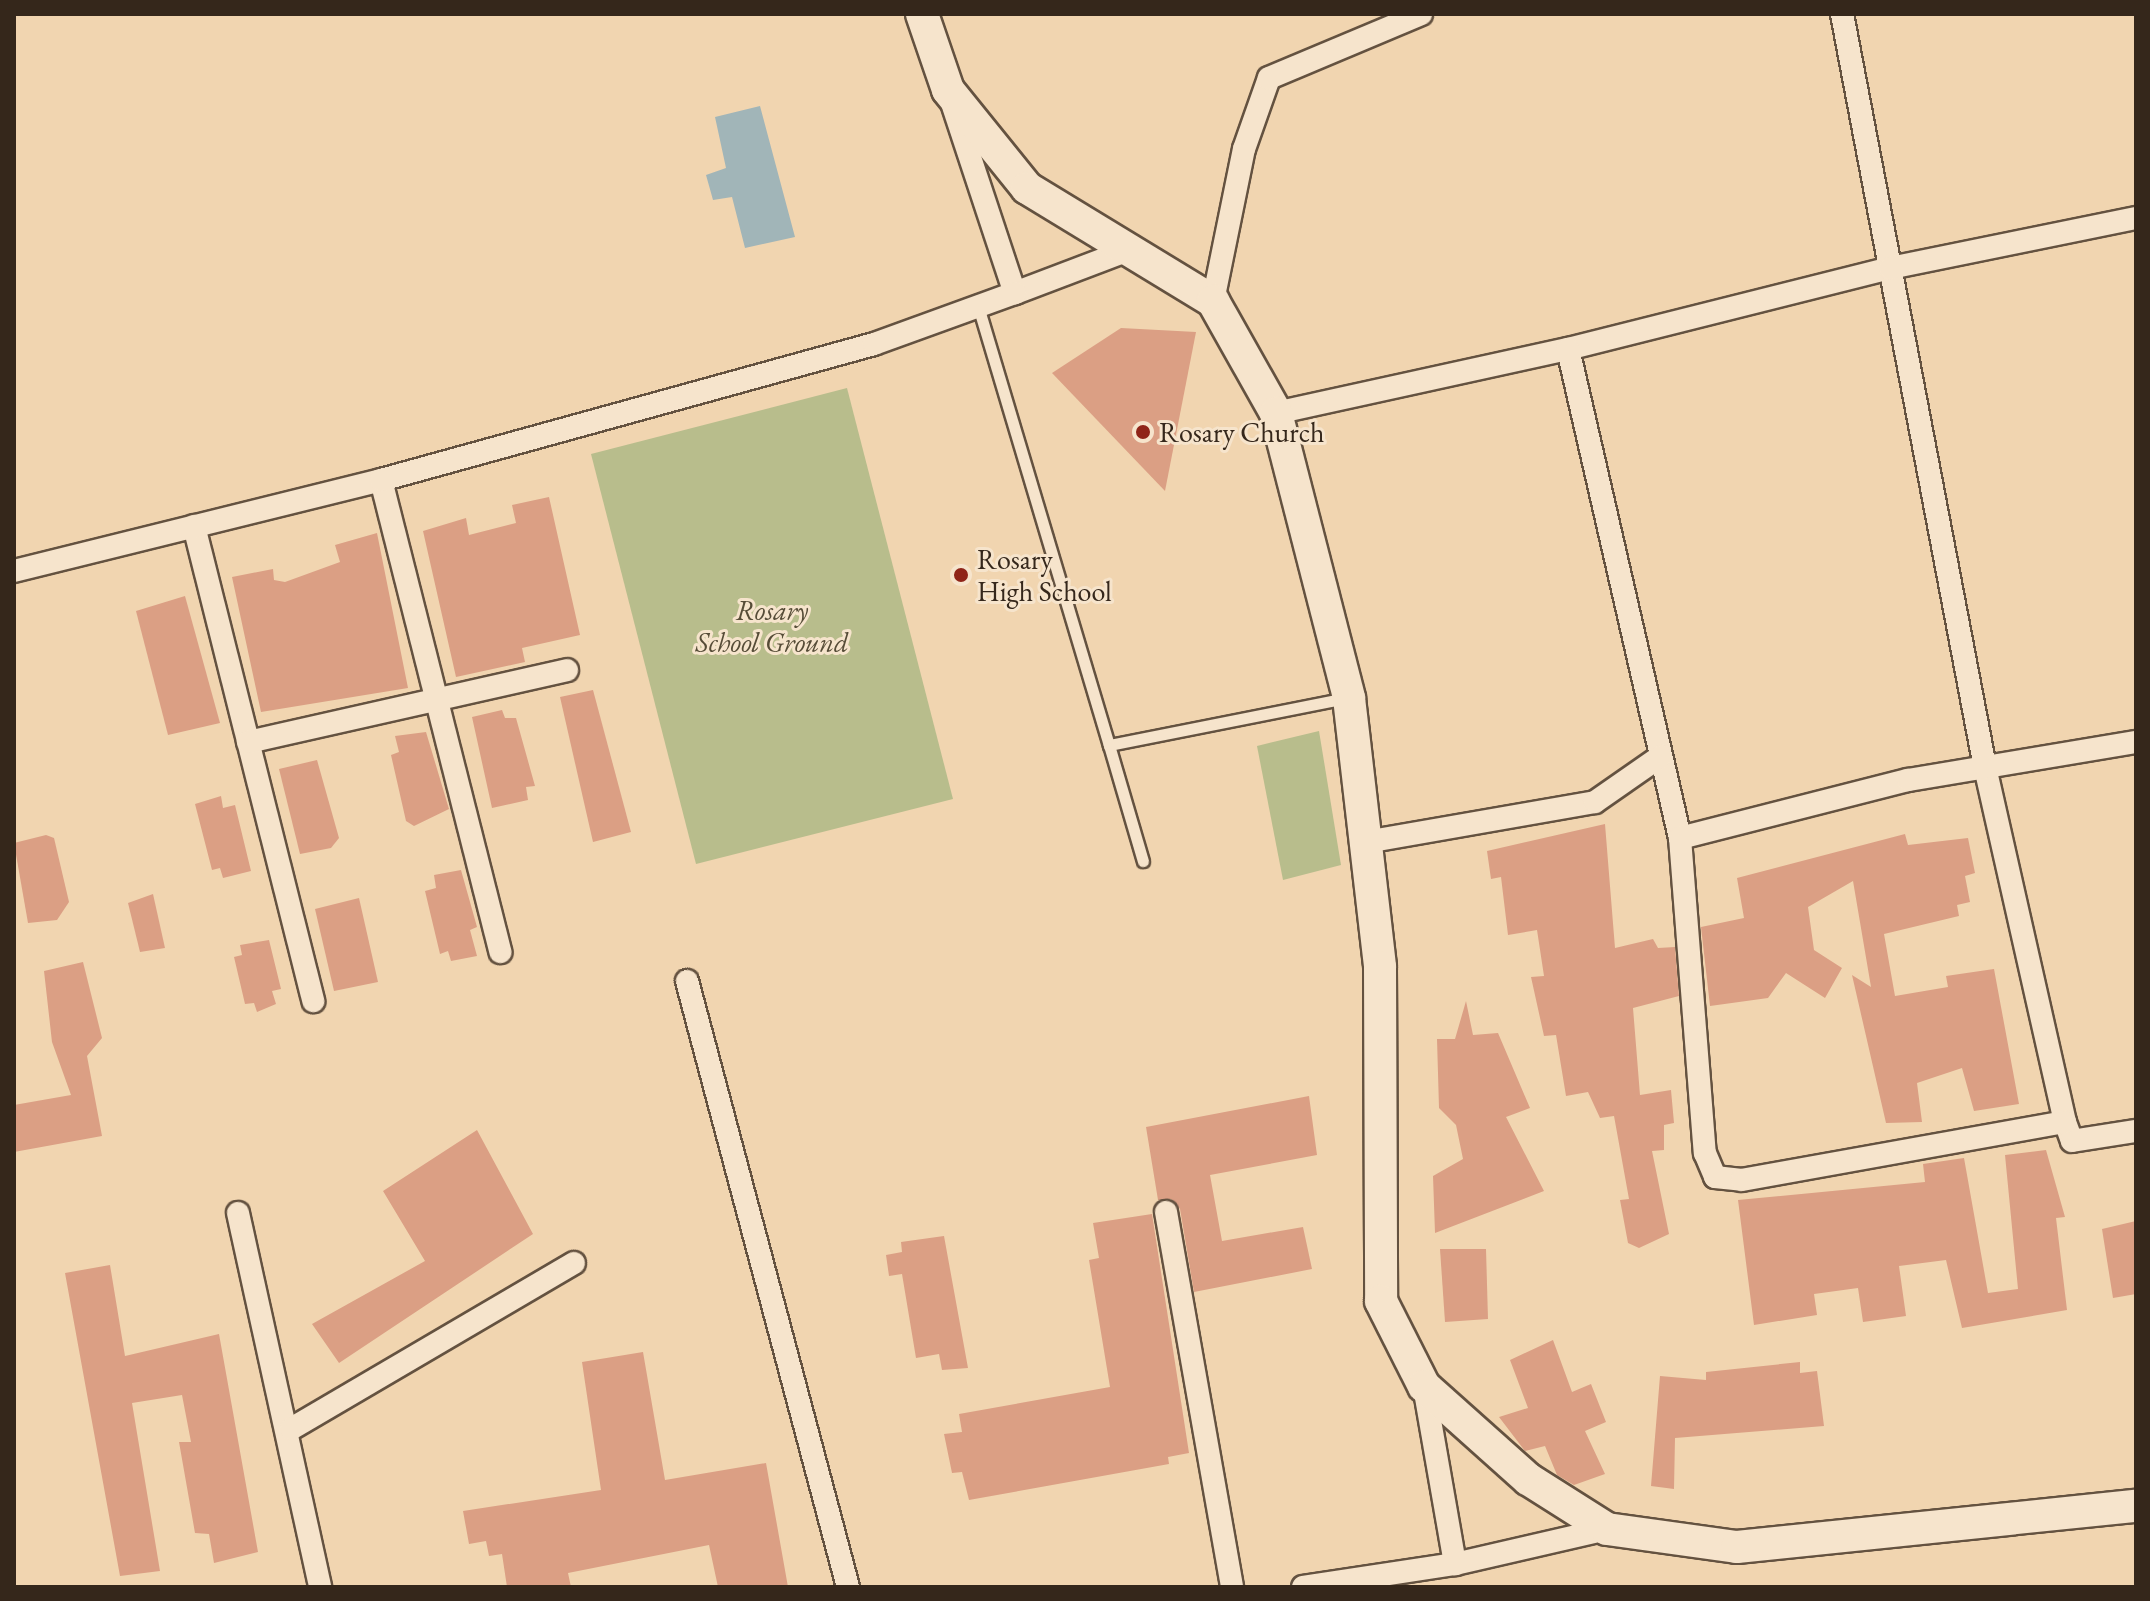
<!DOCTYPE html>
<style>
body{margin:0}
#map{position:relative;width:2150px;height:1601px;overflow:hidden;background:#f1d5b0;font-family:"EB Garamond",serif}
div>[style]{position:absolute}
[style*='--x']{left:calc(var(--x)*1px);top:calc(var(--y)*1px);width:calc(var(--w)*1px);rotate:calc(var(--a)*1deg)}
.green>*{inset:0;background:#b8bd8c}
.water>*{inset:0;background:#a1b5b8}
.building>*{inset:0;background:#db9f84}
.roads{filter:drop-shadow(2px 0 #645240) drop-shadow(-2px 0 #645240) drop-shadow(0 2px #645240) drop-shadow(0 -2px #645240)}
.lane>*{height:11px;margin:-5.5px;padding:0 5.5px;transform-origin:5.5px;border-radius:5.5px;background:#f6e4cc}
.street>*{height:22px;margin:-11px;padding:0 11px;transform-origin:11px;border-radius:11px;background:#f6e4cc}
.secondary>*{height:32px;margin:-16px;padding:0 16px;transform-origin:16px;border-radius:16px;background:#f6e4cc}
.dots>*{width:22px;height:22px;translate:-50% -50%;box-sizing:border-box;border:4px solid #f6e4cc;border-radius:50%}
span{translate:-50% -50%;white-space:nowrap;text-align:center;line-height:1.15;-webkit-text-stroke:6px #f6e4cc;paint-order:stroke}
.poi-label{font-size:28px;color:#35271b}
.left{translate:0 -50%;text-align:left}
.park-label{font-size:28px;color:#564c37;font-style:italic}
.frame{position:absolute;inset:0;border:16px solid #35271b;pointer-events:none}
</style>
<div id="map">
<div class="green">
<div style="clip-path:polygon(847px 388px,953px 799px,696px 864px,591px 454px)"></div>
<div style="clip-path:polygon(1319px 731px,1341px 865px,1283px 880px,1257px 746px)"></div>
</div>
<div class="water">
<div style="clip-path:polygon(760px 106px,795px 237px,745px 248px,732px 197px,713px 200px,706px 175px,726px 168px,715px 117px)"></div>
</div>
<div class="building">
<div style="clip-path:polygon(1121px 328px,1196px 332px,1165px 491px,1052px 373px)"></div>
<div style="clip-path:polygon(549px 497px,580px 635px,522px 648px,525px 662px,456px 677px,423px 531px,466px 518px,469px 535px,516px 523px,512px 505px)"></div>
<div style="clip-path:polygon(377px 533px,408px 688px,261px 712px,232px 577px,273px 569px,274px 580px,285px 582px,340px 562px,335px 545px)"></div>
<div style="clip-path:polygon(185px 596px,220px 723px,168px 735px,136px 611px)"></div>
<div style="clip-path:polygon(593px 690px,631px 832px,593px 842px,560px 697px)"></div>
<div style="clip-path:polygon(502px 710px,505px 718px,516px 718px,535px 786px,526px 787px,528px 800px,492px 808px,472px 717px)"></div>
<div style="clip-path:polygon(426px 732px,449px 809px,414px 826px,406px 821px,391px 755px,399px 752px,395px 736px)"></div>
<div style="clip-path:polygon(317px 760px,339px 838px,331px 848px,300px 854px,279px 769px)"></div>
<div style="clip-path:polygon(221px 796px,223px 808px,235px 805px,251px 871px,223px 878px,220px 868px,212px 870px,195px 804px)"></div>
<div style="clip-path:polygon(1605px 824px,1615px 948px,1653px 939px,1658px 948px,1675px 947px,1679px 996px,1633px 1008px,1640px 1095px,1671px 1090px,1674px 1123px,1664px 1125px,1664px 1150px,1652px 1151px,1669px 1234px,1639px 1248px,1628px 1243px,1620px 1200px,1629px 1199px,1614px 1116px,1600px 1118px,1588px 1092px,1566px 1096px,1556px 1035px,1544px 1036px,1531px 977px,1544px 976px,1537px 930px,1508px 935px,1501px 877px,1491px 879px,1487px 851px)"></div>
<div style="clip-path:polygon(1905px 834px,1908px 845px,1968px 838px,1975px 873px,1965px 876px,1970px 902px,1957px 905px,1959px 916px,1884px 934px,1895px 996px,1948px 987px,1946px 976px,1994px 969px,2019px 1104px,1974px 1111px,1962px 1068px,1917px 1083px,1922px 1122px,1886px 1123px,1852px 975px,1871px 987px,1853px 881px,1808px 907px,1814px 950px,1842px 968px,1825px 998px,1786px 973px,1768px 998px,1710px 1006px,1701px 927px,1744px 918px,1737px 878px)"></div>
<div style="clip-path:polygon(46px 835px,54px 838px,69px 902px,57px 920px,28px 923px,14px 843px)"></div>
<div style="clip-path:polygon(461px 870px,477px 927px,470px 930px,477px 956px,451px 961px,448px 951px,440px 954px,425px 891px,436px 888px,434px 875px)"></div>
<div style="clip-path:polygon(153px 894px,165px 948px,140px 952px,128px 903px)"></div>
<div style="clip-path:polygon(359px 898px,378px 982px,334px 991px,315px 909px)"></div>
<div style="clip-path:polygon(269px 940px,281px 989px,272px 991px,276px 1004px,257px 1012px,254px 1003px,245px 1004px,234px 957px,242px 955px,240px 945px)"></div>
<div style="clip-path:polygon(83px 962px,102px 1038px,87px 1056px,102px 1136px,14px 1152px,14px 1105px,71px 1095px,52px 1042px,44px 971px)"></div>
<div style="clip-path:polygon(1466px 1001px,1473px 1035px,1498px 1033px,1530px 1108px,1506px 1117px,1544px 1191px,1435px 1233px,1433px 1176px,1463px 1159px,1456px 1125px,1439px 1108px,1437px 1039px,1455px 1039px)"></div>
<div style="clip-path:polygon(1309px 1096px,1317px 1155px,1210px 1175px,1222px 1241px,1303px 1227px,1312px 1269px,1194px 1292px,1180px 1209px,1171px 1199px,1158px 1200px,1146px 1127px)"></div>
<div style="clip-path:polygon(477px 1130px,533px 1234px,339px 1363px,312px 1324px,425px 1261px,383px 1191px)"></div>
<div style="clip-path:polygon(2046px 1150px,2065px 1217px,2056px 1218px,2067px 1310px,1962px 1328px,1946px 1260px,1899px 1266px,1906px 1316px,1863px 1322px,1858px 1288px,1814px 1294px,1817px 1315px,1754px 1325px,1738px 1200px,1925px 1182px,1923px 1164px,1964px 1158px,1988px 1293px,2018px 1289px,2005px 1155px)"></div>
<div style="clip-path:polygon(1152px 1214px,1189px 1453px,1168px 1457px,1169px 1464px,969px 1500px,962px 1472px,952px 1473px,944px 1434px,962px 1432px,959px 1414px,1110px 1387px,1089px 1260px,1099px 1258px,1093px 1223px)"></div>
<div style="clip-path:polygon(2136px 1221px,2136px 1294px,2113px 1298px,2102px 1229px)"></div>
<div style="clip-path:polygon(944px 1236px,968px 1368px,942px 1370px,939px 1354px,916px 1358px,902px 1274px,889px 1276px,886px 1255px,902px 1252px,901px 1242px)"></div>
<div style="clip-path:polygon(1440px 1249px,1486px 1249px,1488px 1319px,1445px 1322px)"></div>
<div style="clip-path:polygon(110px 1265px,125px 1356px,219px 1334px,258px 1552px,214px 1563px,209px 1534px,195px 1533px,179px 1442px,191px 1442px,182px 1395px,132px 1403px,160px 1571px,120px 1576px,65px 1273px)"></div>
<div style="clip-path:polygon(1553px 1340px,1572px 1392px,1591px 1384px,1606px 1422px,1585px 1431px,1605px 1474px,1574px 1485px,1557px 1475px,1545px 1446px,1525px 1451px,1499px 1417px,1528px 1408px,1510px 1360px)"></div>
<div style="clip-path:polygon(643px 1352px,665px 1480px,766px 1463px,788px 1587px,718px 1587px,709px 1545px,568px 1573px,571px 1587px,507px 1587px,502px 1554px,489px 1556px,486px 1541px,469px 1544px,463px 1511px,601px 1490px,582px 1362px)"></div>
<div style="clip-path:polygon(1800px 1362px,1800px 1373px,1817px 1371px,1824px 1426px,1675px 1438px,1674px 1489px,1651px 1486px,1660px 1376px,1706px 1380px,1706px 1372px)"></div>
</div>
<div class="roads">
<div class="lane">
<div style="--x:978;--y:306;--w:458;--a:73.4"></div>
<div style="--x:1109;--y:745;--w:242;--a:-11.2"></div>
<div style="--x:1109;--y:745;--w:121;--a:73.7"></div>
</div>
<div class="street">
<div style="--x:1842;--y:14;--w:766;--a:79.25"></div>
<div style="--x:1985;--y:767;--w:364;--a:77.3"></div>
<div style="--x:2065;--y:1122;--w:20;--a:70"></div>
<div style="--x:2072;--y:1141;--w:65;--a:-8.9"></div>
<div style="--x:953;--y:106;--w:197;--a:71.7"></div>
<div style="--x:1015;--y:293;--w:121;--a:-20.8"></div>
<div style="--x:1213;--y:301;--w:155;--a:-78.5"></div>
<div style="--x:1244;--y:149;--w:75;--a:-70.6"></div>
<div style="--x:1269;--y:78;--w:165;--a:-22.8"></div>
<div style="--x:1568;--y:349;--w:332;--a:-14.1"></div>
<div style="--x:1890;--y:268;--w:251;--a:-11.5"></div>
<div style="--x:1276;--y:413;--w:299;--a:-12.4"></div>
<div style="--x:1568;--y:349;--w:502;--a:77.1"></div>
<div style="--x:1680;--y:838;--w:235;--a:-14.3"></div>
<div style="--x:1908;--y:780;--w:231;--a:-9.5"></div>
<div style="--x:381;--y:480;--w:487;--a:75.8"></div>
<div style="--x:194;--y:526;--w:490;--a:75.9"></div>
<div style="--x:14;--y:571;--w:378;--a:-13.9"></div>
<div style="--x:381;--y:480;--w:511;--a:-15.42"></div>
<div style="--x:874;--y:344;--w:150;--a:-19.9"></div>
<div style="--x:248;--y:742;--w:327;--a:-12.7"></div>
<div style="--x:1680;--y:838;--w:316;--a:85.5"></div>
<div style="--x:1705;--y:1153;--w:26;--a:67"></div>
<div style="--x:1715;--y:1177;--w:27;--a:6"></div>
<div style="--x:1742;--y:1180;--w:328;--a:-10.2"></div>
<div style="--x:1366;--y:842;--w:232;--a:-9.9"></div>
<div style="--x:1595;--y:802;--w:80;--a:-34.9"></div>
<div style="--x:687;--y:981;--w:627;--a:75.12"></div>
<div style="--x:1166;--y:1212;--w:381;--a:80"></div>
<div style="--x:238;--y:1213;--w:383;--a:77.6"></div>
<div style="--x:1424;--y:1386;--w:181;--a:80.1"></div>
<div style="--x:1455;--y:1564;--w:156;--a:-13"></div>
<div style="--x:291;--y:1429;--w:328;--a:-30.4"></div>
<div style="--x:1303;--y:1587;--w:154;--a:-8.6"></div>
</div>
<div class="secondary">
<div style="--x:922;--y:14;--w:80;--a:71.1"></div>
<div style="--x:948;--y:90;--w:126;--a:51.1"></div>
<div style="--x:1027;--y:188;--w:218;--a:31.3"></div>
<div style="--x:1213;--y:301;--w:129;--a:60.6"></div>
<div style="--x:1276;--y:413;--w:294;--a:75.6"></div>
<div style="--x:1349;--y:698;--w:271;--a:83.4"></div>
<div style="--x:1380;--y:967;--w:334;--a:89.8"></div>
<div style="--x:1381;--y:1301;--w:95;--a:63.2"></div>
<div style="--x:1424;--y:1386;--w:140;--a:41.8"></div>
<div style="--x:1528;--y:1479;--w:93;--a:32.3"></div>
<div style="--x:1607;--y:1529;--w:131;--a:7.9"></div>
<div style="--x:1737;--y:1547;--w:401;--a:-5.9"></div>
</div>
</div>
<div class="dots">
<div style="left:1143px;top:432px;background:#8f2418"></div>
<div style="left:961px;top:575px;background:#8f2418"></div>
</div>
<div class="poi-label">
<span class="left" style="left:1159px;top:432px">Rosary Church</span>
<span class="left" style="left:977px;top:575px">Rosary<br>High School</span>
</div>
<div class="park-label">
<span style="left:772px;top:626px">Rosary<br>School Ground</span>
</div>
<div class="frame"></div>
</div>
